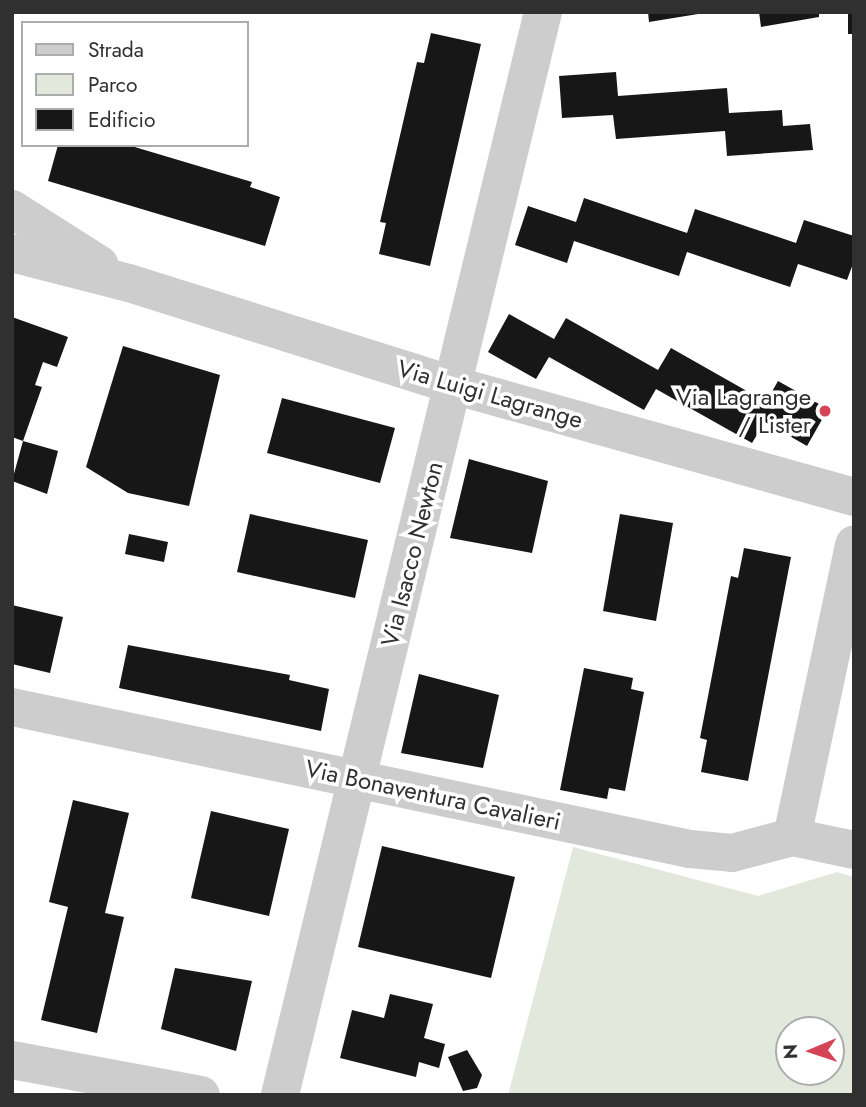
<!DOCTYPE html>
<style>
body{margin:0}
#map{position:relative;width:866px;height:1107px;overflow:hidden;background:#fff;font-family:Jost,sans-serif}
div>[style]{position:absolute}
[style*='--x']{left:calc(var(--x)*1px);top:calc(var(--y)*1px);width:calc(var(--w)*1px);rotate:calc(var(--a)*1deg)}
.green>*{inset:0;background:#e3e8dc}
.building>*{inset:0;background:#171717}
.minor>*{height:38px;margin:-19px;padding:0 19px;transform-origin:19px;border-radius:19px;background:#cdcdcd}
.dots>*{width:19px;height:19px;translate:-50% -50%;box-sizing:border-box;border:4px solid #fff;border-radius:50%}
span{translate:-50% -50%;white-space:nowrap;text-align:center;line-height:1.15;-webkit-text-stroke:7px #fff;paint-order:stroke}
.street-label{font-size:24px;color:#303030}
.poi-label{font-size:24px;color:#303030}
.right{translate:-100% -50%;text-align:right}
.frame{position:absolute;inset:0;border:14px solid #303030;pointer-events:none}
.legend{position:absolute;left:21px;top:21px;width:228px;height:126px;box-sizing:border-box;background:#fff;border:2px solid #acacac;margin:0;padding:9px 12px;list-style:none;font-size:21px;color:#303030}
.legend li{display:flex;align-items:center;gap:14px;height:35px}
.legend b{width:35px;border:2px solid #acacac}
.north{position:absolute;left:775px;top:1016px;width:70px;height:70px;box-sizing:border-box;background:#fff;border:2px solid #acacac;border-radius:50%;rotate:268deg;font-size:19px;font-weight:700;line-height:28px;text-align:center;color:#303030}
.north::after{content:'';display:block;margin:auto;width:24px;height:32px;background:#d54454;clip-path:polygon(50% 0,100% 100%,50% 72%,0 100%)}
</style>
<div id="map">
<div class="green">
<div style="clip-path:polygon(evenodd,573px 847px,758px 896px,837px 872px,854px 877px,854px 1095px,508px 1095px,573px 847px,789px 1030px,831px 1030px,831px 1072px,789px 1072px,789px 1030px)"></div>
</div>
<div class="building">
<div style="clip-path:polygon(648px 12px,698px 12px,698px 14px,649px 22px)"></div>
<div style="clip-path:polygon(759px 12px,819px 12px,819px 17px,761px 27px)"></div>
<div style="clip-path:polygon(848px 12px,854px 12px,854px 34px,848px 34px)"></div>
<div style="clip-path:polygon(431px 33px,481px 44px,430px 266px,379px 254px,386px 223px,380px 222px,417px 62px,424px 63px)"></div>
<div style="clip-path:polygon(616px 72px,618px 96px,727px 88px,729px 113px,782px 110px,783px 126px,810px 124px,813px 150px,727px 156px,725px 131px,616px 139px,613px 115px,562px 118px,559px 76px)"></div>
<div style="clip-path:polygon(58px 145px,128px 145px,252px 182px,250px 187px,280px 197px,265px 246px,48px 181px)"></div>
<div style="clip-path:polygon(584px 198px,687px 233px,695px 209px,796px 243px,804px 220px,854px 236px,854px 261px,847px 280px,798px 264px,790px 287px,687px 252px,679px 276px,574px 241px,567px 263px,515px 245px,528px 206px,576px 222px)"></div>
<div style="clip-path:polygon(509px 314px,554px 339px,566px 318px,658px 370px,671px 348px,766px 402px,778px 381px,828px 409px,807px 446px,765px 422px,752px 443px,656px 389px,644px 410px,549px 357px,536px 379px,488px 352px)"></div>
<div style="clip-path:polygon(12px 317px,68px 337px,57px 367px,43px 362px,35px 385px,42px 387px,23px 441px,12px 437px)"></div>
<div style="clip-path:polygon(123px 346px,220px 375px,189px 506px,128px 493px,86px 467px)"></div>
<div style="clip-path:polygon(282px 398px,395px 428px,380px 483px,267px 453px)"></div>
<div style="clip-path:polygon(23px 441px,58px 451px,47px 494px,12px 481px)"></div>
<div style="clip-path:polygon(469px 459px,548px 481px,532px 553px,450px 538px)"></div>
<div style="clip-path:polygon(250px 514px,368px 540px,355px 598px,237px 572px)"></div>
<div style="clip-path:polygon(620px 514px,673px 523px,656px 621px,603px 611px)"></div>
<div style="clip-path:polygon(129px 534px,168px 542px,164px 562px,125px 554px)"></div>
<div style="clip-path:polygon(744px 548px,791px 557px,748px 781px,701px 772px,707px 740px,700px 738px,731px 576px,738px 578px)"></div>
<div style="clip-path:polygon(12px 605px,63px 617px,50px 673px,12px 664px)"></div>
<div style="clip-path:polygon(128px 645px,290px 675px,289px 680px,329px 689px,321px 731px,119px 688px)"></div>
<div style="clip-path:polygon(584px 668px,633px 678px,631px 689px,644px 692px,625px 791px,609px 788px,607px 799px,560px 790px)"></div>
<div style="clip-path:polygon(419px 674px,499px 695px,483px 768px,401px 753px)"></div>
<div style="clip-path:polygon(73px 800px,129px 813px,105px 913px,124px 917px,97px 1033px,41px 1020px,68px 907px,49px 902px)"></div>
<div style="clip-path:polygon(211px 811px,289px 829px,269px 916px,191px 898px)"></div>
<div style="clip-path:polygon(382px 846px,515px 877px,491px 978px,358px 947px)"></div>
<div style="clip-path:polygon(175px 968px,252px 981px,236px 1051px,161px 1029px)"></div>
<div style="clip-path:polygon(390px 994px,433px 1004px,424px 1038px,445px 1044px,439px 1068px,419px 1062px,416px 1077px,340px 1058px,352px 1010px,384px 1018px)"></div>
<div style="clip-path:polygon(467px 1050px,482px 1075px,477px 1088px,463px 1091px,448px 1057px)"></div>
</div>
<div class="minor">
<div style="--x:12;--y:209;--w:104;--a:32.5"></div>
<div style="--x:12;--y:253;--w:121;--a:14.4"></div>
<div style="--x:129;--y:283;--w:340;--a:17.5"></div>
<div style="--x:453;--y:385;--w:416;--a:15.6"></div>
<div style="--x:12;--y:707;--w:693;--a:11.83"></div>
<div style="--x:690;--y:849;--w:42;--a:5.4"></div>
<div style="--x:732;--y:853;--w:62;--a:-14.9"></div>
<div style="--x:792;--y:837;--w:63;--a:11.8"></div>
<div style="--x:792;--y:837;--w:299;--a:-78"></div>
<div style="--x:12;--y:1060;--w:192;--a:10.5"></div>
<div style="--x:280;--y:1095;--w:1114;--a:-76.35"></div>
</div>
<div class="dots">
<div style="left:825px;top:411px;background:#d54454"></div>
</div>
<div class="street-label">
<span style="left:490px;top:394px;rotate:16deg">Via Luigi Lagrange</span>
<span style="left:412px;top:554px;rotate:-76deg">Via Isacco Newton</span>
<span style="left:433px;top:795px;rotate:12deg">Via Bonaventura Cavalieri</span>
</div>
<div class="poi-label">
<span class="right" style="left:811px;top:411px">Via Lagrange<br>/ Lister</span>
</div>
<div class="frame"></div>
<ul class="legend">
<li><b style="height:9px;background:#cdcdcd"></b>Strada</li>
<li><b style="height:19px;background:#e3e8dc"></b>Parco</li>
<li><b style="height:19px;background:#171717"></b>Edificio</li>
</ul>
<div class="north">N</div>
</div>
